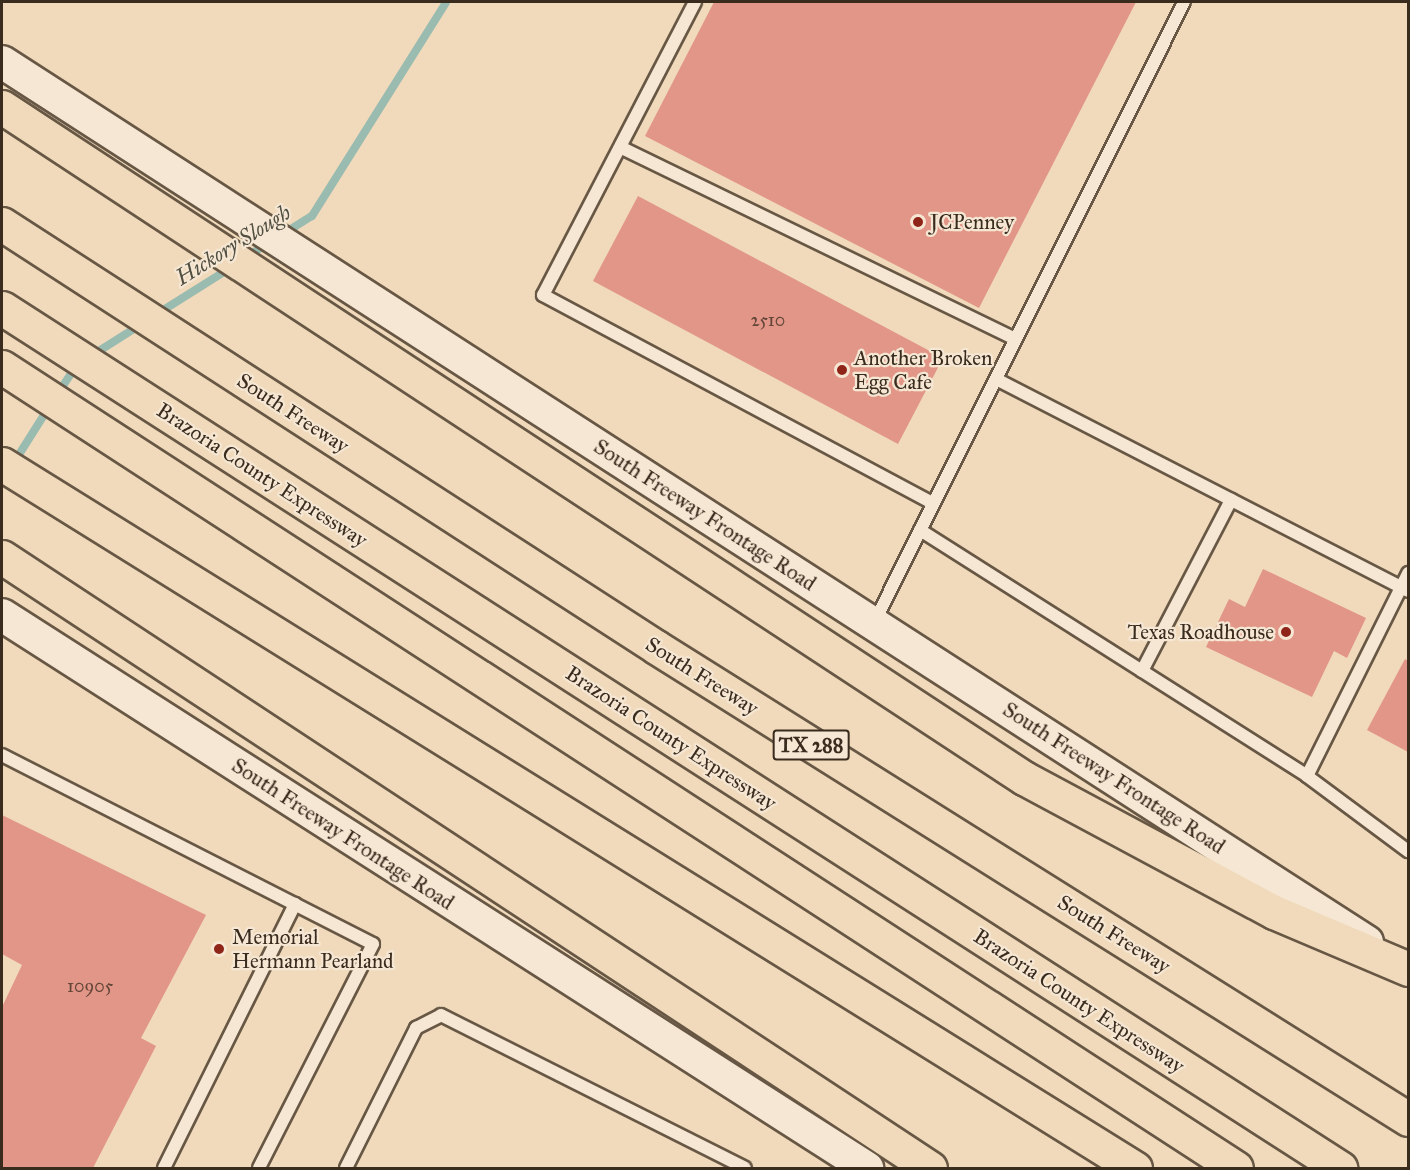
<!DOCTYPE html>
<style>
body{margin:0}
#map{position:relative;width:1410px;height:1170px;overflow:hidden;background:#f0dabb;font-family:"IM FELL Great Primer",serif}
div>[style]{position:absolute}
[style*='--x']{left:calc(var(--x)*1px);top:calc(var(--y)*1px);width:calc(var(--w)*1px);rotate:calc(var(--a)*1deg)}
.stream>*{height:8px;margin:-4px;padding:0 4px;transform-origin:4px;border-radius:4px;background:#9abbb0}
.building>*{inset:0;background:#e29688}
.roads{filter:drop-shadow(2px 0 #675744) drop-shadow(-2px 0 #675744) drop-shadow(0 2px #675744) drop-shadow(0 -2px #675744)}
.lane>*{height:12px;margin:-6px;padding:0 6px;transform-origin:6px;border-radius:6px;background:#f5e7d3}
.secondary>*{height:32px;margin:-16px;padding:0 16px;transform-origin:16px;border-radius:16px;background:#f5e7d3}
.highway>*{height:33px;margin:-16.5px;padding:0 16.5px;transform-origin:16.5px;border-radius:16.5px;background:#f0dabb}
.dots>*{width:16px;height:16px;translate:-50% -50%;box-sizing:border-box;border:3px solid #f5e7d3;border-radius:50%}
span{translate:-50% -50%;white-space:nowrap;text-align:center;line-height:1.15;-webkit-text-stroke:4.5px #f5e7d3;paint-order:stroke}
.number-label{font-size:18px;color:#634638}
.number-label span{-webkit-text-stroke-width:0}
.shield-label span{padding:2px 4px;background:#f5e7d3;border:2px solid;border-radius:4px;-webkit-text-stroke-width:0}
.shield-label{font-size:20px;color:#392b1d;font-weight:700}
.poi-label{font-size:21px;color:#392b1d}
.left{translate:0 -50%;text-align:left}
.right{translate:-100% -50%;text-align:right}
.street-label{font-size:21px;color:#392b1d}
.water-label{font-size:22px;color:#514f42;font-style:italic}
.frame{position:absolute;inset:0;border:3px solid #392b1d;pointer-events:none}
</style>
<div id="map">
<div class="stream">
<div style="--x:283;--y:234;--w:34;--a:-32"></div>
<div style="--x:312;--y:216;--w:252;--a:-57.9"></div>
<div style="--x:245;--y:258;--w:30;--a:-33"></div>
<div style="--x:157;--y:314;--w:89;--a:-32.1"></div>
<div style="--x:91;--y:356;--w:62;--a:-32.4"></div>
<div style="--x:56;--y:396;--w:37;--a:-56"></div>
<div style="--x:13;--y:464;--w:67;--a:-57.7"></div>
</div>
<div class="building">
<div style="clip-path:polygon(714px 2px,1136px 2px,979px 308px,645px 136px)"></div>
<div style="clip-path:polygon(638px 196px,943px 358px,898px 444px,593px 281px)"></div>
<div style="clip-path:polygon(1263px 569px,1366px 618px,1347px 658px,1334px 651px,1312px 697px,1206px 647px,1229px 599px,1245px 607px)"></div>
<div style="clip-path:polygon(1405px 659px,1408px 661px,1408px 752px,1367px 730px)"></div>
<div style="clip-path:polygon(2px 815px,206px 915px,141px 1038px,156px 1046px,93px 1168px,2px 1168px,2px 1007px,22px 965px,2px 954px)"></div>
</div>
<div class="roads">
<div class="lane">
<div style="--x:695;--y:2;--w:330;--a:117.4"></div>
<div style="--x:543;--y:295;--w:442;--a:28.1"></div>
<div style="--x:622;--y:148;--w:437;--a:25.9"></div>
<div style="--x:996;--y:379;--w:463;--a:27.2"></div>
<div style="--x:920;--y:530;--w:459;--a:32.4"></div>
<div style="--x:1307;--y:776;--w:126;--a:36.6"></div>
<div style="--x:874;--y:623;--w:694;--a:-63.47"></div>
<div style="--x:1142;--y:671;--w:193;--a:-62.5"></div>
<div style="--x:2;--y:755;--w:416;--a:27"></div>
<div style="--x:373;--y:944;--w:251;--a:117"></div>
<div style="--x:1307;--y:776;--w:227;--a:-63.5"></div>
<div style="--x:164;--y:1168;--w:295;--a:-63.6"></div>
<div style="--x:346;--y:1168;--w:157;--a:-63.4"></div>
<div style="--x:416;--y:1028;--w:28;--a:-27"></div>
<div style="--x:441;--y:1015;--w:340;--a:26.7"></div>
</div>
<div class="secondary">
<div style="--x:2;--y:62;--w:1624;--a:32.81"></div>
<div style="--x:2;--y:615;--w:1027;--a:32.59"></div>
</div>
<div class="highway">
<div style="--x:2;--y:107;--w:1223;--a:33.29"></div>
<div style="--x:1024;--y:778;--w:284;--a:28.2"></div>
<div style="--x:1274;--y:912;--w:146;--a:23"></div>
<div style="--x:2;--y:224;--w:779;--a:32.89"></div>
<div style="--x:656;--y:647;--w:888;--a:32.11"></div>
<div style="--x:2;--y:308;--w:1591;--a:32.73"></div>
<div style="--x:2;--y:367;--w:1471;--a:32.99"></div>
<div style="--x:2;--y:464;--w:1334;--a:31.86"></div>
<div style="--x:2;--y:557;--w:1111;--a:33.36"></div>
</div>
</div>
<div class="dots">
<div style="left:918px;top:222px;background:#8f2418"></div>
<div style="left:842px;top:370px;background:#8f2418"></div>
<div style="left:1286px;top:632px;background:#8f2418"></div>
<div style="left:219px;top:949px;background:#8f2418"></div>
</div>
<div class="number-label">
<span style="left:768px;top:320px">2510</span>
<span style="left:90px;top:986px">10905</span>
</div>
<div class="shield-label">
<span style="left:811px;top:745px">TX 288</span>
</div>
<div class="poi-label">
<span class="left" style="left:930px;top:222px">JCPenney</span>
<span class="left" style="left:854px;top:370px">Another Broken<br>Egg Cafe</span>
<span class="right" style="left:1274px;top:632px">Texas Roadhouse</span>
<span class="left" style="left:232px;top:949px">Memorial<br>Hermann Pearland</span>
</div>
<div class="street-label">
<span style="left:293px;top:413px;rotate:33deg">South Freeway</span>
<span style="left:262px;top:475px;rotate:33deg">Brazoria County Expressway</span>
<span style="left:705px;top:515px;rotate:33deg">South Freeway Frontage Road</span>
<span style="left:702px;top:676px;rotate:32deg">South Freeway</span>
<span style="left:671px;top:738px;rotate:33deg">Brazoria County Expressway</span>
<span style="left:1114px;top:778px;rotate:33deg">South Freeway Frontage Road</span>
<span style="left:343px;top:834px;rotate:33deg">South Freeway Frontage Road</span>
<span style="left:1114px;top:934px;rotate:32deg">South Freeway</span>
<span style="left:1079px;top:1001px;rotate:33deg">Brazoria County Expressway</span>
</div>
<div class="water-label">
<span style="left:233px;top:245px;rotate:-32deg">Hickory Slough</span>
</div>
<div class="frame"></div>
</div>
